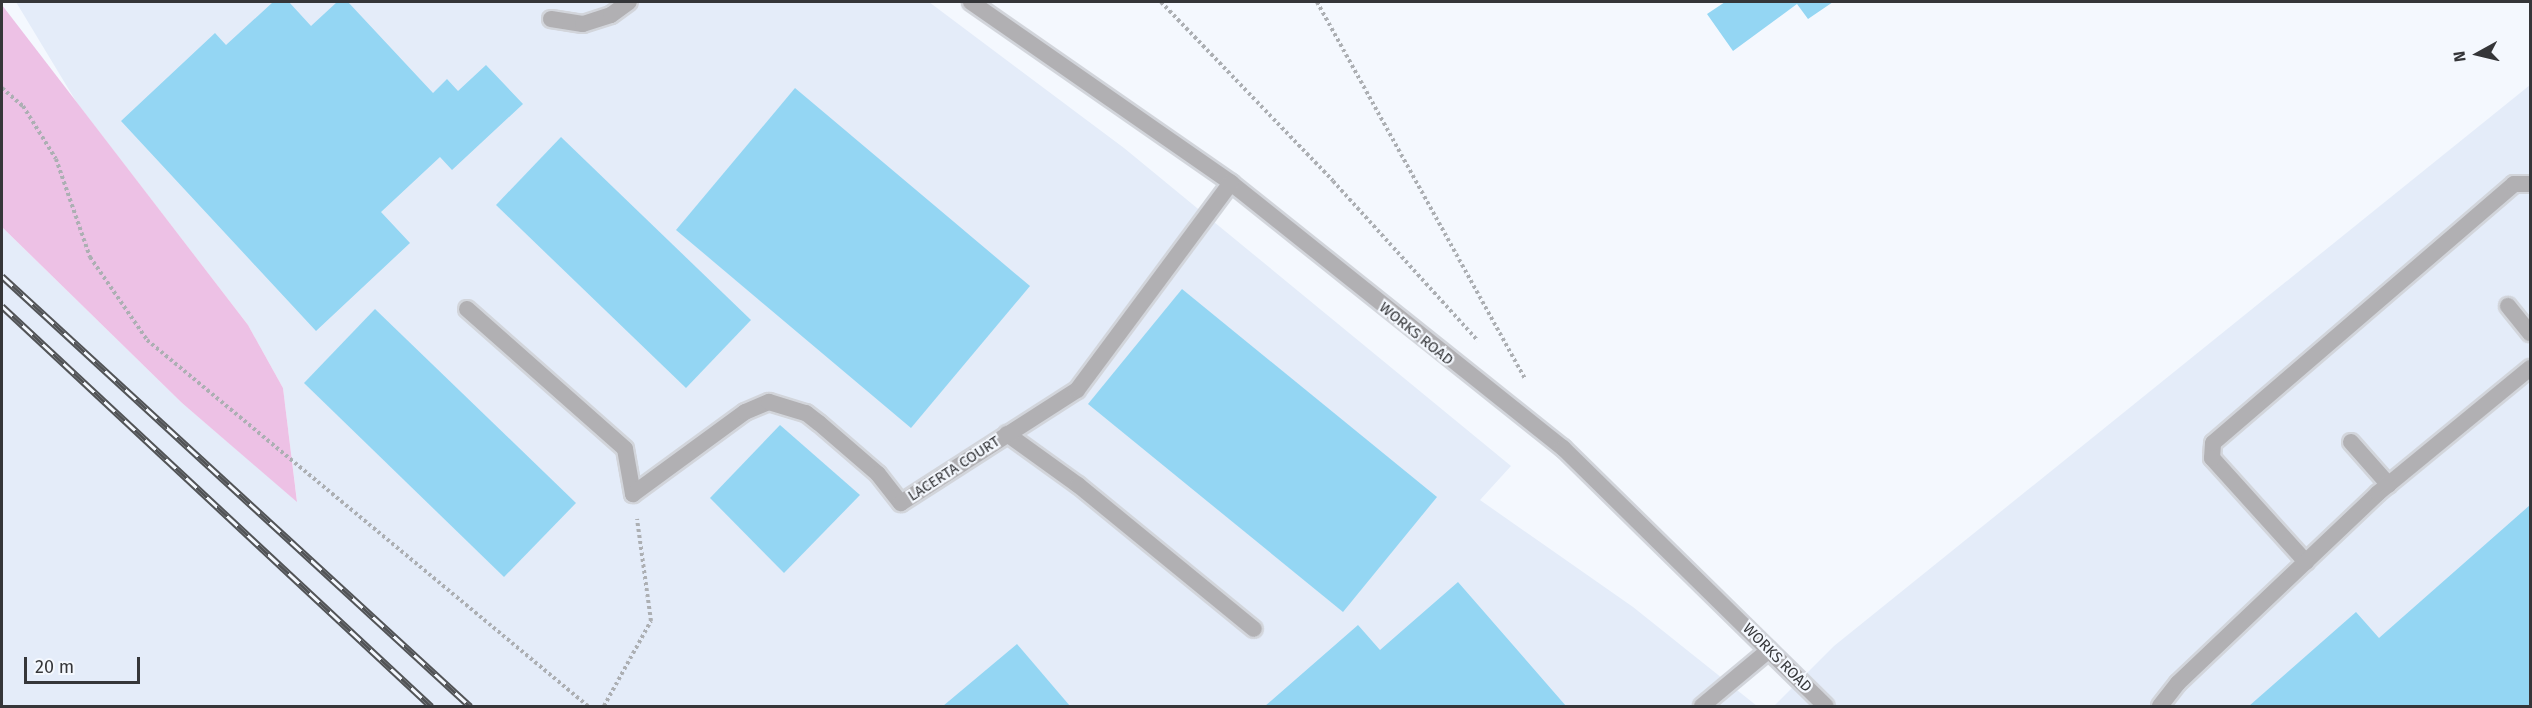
<!DOCTYPE html>
<style>
body{margin:0}
#map{position:relative;width:2532px;height:708px;overflow:hidden;background:#f4f8fe;font-family:"Fira Sans",sans-serif}
div>[style]{position:absolute}
[style*='--x']{left:calc(var(--x)*1px);top:calc(var(--y)*1px);width:calc(var(--w)*1px);rotate:calc(var(--a)*1deg)}
.built>*{inset:0;background:#e4ecf9}
.green>*{inset:0;background:#edc1e5}
.building>*{inset:0;background:#94d6f3}
.path>*{height:4px;margin-top:-2px;transform-origin:0;background:repeating-linear-gradient(90deg,#acafb3 0 3px,transparent 0 6px)}
.roads{filter:drop-shadow(2px 0 #d2d5db) drop-shadow(-2px 0 #d2d5db) drop-shadow(0 2px #d2d5db) drop-shadow(0 -2px #d2d5db)}
.service>*{height:16px;margin:-8px;padding:0 8px;transform-origin:8px;border-radius:8px;background:#b1b0b3}
.minor>*{height:16px;margin:-8px;padding:0 8px;transform-origin:8px;border-radius:8px;background:#b1b0b3}
.rail>*{height:7px;margin-top:-3.5px;transform-origin:0;background:repeating-linear-gradient(90deg,#f4f8fe 0 14px,#525457 0 28px);box-sizing:border-box;border-block:2px solid #525457}
span{translate:-50% -50%;white-space:nowrap;text-align:center;line-height:1.15;-webkit-text-stroke:4.5px #f4f8fe;paint-order:stroke}
.street-label{font-size:15px;color:#353639}
.frame{position:absolute;inset:0;border:3px solid #353639;pointer-events:none}
.north{position:absolute;left:2448px;top:24px;width:60px;height:60px;-webkit-text-stroke:4px #f4f8fe;paint-order:stroke;rotate:262deg;font-size:16px;font-weight:700;line-height:24px;text-align:center;color:#353639}
.north::after{content:'';display:block;margin:auto;width:21px;height:27px;background:#353639;clip-path:polygon(50% 0,100% 100%,50% 72%,0 100%)}
.scale{position:absolute;left:24px;top:657px;width:116px;height:27px;box-sizing:border-box;border:3px solid #353639;border-top:0;padding-left:8px;font-size:18px;line-height:21px;white-space:nowrap;color:#353639;-webkit-text-stroke:4px #f4f8fe;paint-order:stroke}
</style>
<div id="map">
<div class="built">
<div style="clip-path:polygon(16px 2px,929px 2px,1124px 148px,1511px 466px,1480px 500px,1633px 607px,1757px 706px,2px 706px,2px 227px,182px 403px,297px 501px,283px 388px,248px 325px,77px 103px)"></div>
<div style="clip-path:polygon(2530px 85px,2530px 706px,1774px 706px,1834px 646px)"></div>
</div>
<div class="green">
<div style="clip-path:polygon(2px 5px,248px 325px,283px 388px,297px 502px,182px 403px,2px 227px)"></div>
</div>
<div class="building">
<div style="clip-path:polygon(273px 2px,289px 2px,311px 26px,337px 2px,348px 2px,433px 93px,447px 79px,458px 91px,486px 65px,523px 104px,452px 170px,440px 157px,381px 212px,410px 243px,316px 331px,121px 121px,215px 33px,226px 45px)"></div>
<div style="clip-path:polygon(1725px 2px,1833px 2px,1808px 19px,1797px 4px,1733px 51px,1707px 14px)"></div>
<div style="clip-path:polygon(795px 88px,1030px 286px,911px 428px,676px 230px)"></div>
<div style="clip-path:polygon(561px 137px,751px 320px,686px 388px,496px 205px)"></div>
<div style="clip-path:polygon(1182px 289px,1437px 497px,1343px 612px,1088px 404px)"></div>
<div style="clip-path:polygon(375px 309px,576px 503px,504px 577px,304px 383px)"></div>
<div style="clip-path:polygon(780px 425px,860px 495px,784px 573px,710px 498px)"></div>
<div style="clip-path:polygon(2530px 505px,2530px 706px,2249px 706px,2356px 612px,2379px 638px)"></div>
<div style="clip-path:polygon(1458px 582px,1566px 706px,1265px 706px,1358px 625px,1380px 650px)"></div>
<div style="clip-path:polygon(1017px 644px,1070px 706px,943px 706px)"></div>
</div>
<div class="path">
<div style="--x:1161;--y:2;--w:248;--a:46.1"></div>
<div style="--x:1333;--y:181;--w:216;--a:47.8"></div>
<div style="--x:1317;--y:2;--w:431;--a:61.1"></div>
<div style="--x:2;--y:88;--w:28;--a:41"></div>
<div style="--x:23;--y:106;--w:62;--a:58.1"></div>
<div style="--x:56;--y:159;--w:104;--a:70.9"></div>
<div style="--x:90;--y:257;--w:101;--a:55.5"></div>
<div style="--x:147;--y:340;--w:573;--a:39.69"></div>
<div style="--x:604;--y:706;--w:97;--a:-61.1"></div>
<div style="--x:651;--y:621;--w:103;--a:-97.8"></div>
</div>
<div class="roads">
<div class="service">
<div style="--x:551;--y:19;--w:32;--a:9"></div>
<div style="--x:583;--y:24;--w:29;--a:-18"></div>
<div style="--x:611;--y:15;--w:22;--a:-36"></div>
<div style="--x:2508;--y:306;--w:35;--a:51"></div>
<div style="--x:1007;--y:434;--w:87;--a:35.7"></div>
<div style="--x:1078;--y:485;--w:227;--a:39.3"></div>
<div style="--x:2351;--y:442;--w:57;--a:48.5"></div>
<div style="--x:2306;--y:562;--w:140;--a:-132.1"></div>
<div style="--x:2212;--y:458;--w:15;--a:-86"></div>
<div style="--x:2213;--y:443;--w:397;--a:-40.7"></div>
<div style="--x:2514;--y:184;--w:16;--a:0"></div>
<div style="--x:1702;--y:706;--w:87;--a:-39.9"></div>
<div style="--x:2160;--y:706;--w:29;--a:-52"></div>
<div style="--x:2178;--y:683;--w:276;--a:-43.5"></div>
<div style="--x:2378;--y:493;--w:197;--a:-39.4"></div>
</div>
<div class="minor">
<div style="--x:971;--y:2;--w:317;--a:34.8"></div>
<div style="--x:1231;--y:183;--w:425;--a:38.6"></div>
<div style="--x:1563;--y:448;--w:368;--a:44.5"></div>
<div style="--x:467;--y:309;--w:211;--a:41.5"></div>
<div style="--x:625;--y:449;--w:46;--a:79.9"></div>
<div style="--x:633;--y:494;--w:139;--a:-36.2"></div>
<div style="--x:745;--y:412;--w:26;--a:-23"></div>
<div style="--x:769;--y:402;--w:39;--a:17"></div>
<div style="--x:806;--y:413;--w:16;--a:38"></div>
<div style="--x:819;--y:423;--w:78;--a:40.8"></div>
<div style="--x:878;--y:474;--w:37;--a:52"></div>
<div style="--x:901;--y:503;--w:209;--a:-32.7"></div>
<div style="--x:1077;--y:390;--w:258;--a:-53.4"></div>
</div>
</div>
<div class="rail">
<div style="--x:2;--y:276;--w:636;--a:42.58"></div>
<div style="--x:2;--y:306;--w:587;--a:43"></div>
</div>
<div class="street-label">
<span style="left:1416px;top:334px;rotate:39deg">WORKS ROAD</span>
<span style="left:954px;top:469px;rotate:-33deg">LACERTA COURT</span>
<span style="left:1777px;top:658px;rotate:45deg">WORKS ROAD</span>
</div>
<div class="frame"></div>
<div class="north">N</div>
<div class="scale">20 m</div>
</div>
